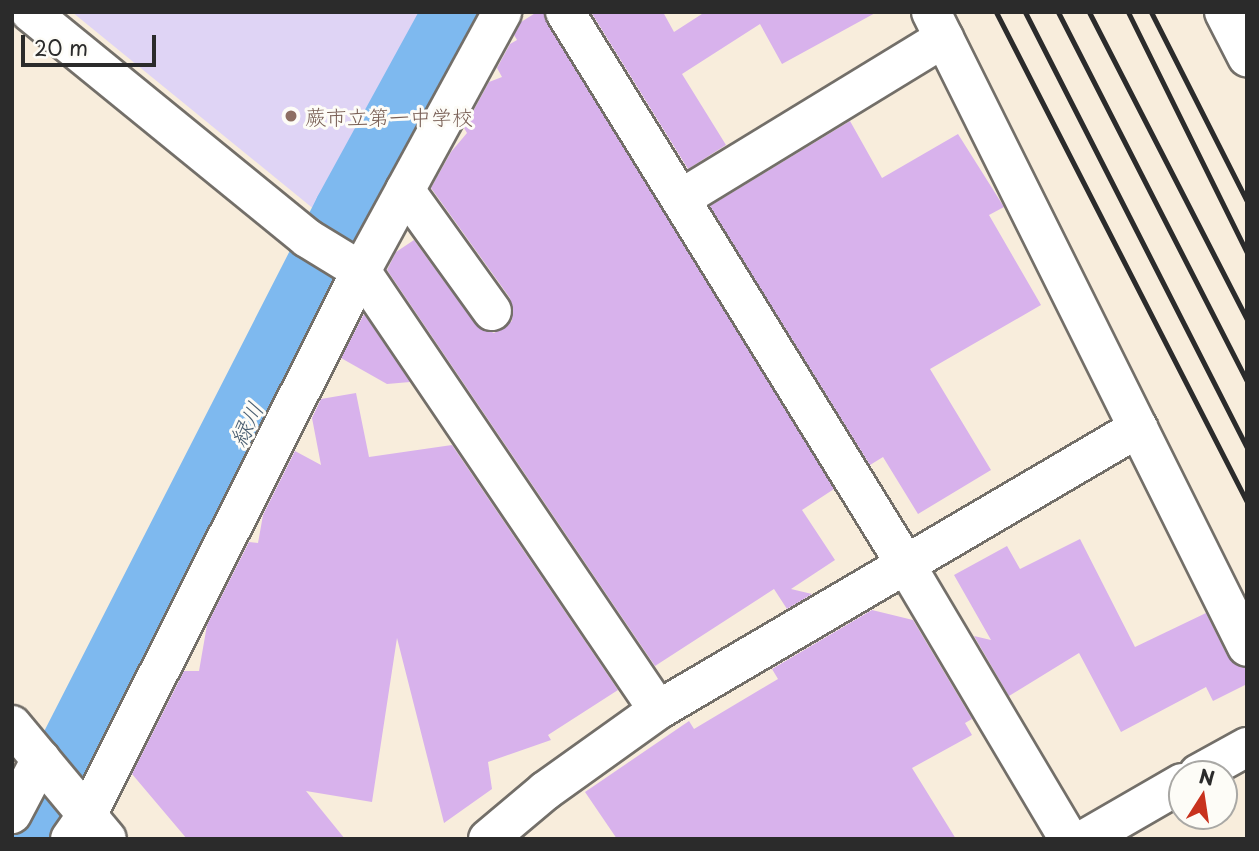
<!DOCTYPE html>
<meta charset="utf-8">
<style>
body{margin:0}
#map{position:relative;width:1259px;height:851px;overflow:hidden;background:#f8eddc;font-family:"Playpen Sans","Klee One",sans-serif}
div>[style]{position:absolute}
[style*='--x']{left:calc(var(--x)*1px);top:calc(var(--y)*1px);width:calc(var(--w)*1px);rotate:calc(var(--a)*1deg)}
.built>*{inset:0;background:#dfd4f5}
.river>*{height:80px;margin:-40px;padding:0 40px;transform-origin:40px;border-radius:40px;background:#7eb9ef}
.building>*{inset:0;background:#d8b2ec}
.roads{filter:drop-shadow(2px 0 #736f69) drop-shadow(-2px 0 #736f69) drop-shadow(0 2px #736f69) drop-shadow(0 -2px #736f69)}
.minor>*{height:38px;margin:-19px;padding:0 19px;transform-origin:19px;border-radius:19px;background:#fff}
.major>*{height:38px;margin:-19px;padding:0 19px;transform-origin:19px;border-radius:19px;background:#fff}
.rail>*{height:5px;margin:-2.5px;padding:0 2.5px;transform-origin:2.5px;border-radius:2.5px;background:#2b2b2b}
.dots>*{width:19px;height:19px;translate:-50% -50%;box-sizing:border-box;border:4px solid #fdfcf7;border-radius:50%}
span{translate:-50% -50%;white-space:nowrap;text-align:center;line-height:1.15;-webkit-text-stroke:6px #fdfcf7;paint-order:stroke}
.education-label{font-size:21px;color:#785e54}
.left{translate:0 -50%;text-align:left}
.water-label{font-size:23px;color:#485d70;font-style:italic}
.frame{position:absolute;inset:0;border:14px solid #2b2b2b;pointer-events:none}
.north{position:absolute;left:1168px;top:760px;width:70px;height:70px;box-sizing:border-box;background:#fdfcf7;border:2px solid #a9a8a5;border-radius:50%;rotate:12deg;font-size:19px;font-weight:700;line-height:28px;text-align:center;color:#2b2b2b}
.north::after{content:'';display:block;margin:auto;width:24px;height:32px;background:#c8321e;clip-path:polygon(50% 0,100% 100%,50% 72%,0 100%)}
.scale{position:absolute;left:21px;top:35px;width:135px;height:32px;box-sizing:border-box;border:4px solid #2b2b2b;border-top:0;padding-left:9px;font-size:21px;line-height:24px;white-space:nowrap;color:#2b2b2b;-webkit-text-stroke:5px #fdfcf7;paint-order:stroke}
</style>
<div id="map">
<div class="built">
<div style="clip-path:polygon(72px 12px,440px 12px,326px 219px)"></div>
</div>
<div class="river">
<div style="--x:34;--y:839;--w:701;--a:-62.92"></div>
<div style="--x:353;--y:215;--w:231;--a:-61.3"></div>
</div>
<div class="building">
<div style="clip-path:polygon(537px 12px,543px 12px,834px 489px,802px 510px,835px 560px,791px 589px,812px 594px,787px 609px,774px 589px,655px 666px,387px 270px,396px 252px,414px 240px,475px 324px,494px 333px,512px 321px,510px 298px,431px 188px,451px 152px,467px 133px,464px 128px,489px 82px,502px 77px,497px 68px,510px 44px,517px 40px,514px 35px,521px 22px)"></div>
<div style="clip-path:polygon(591px 12px,663px 12px,674px 32px,705px 12px,877px 12px,782px 64px,760px 24px,682px 74px,726px 145px,688px 169px)"></div>
<div style="clip-path:polygon(850px 121px,882px 178px,958px 134px,1004px 207px,989px 215px,1041px 305px,930px 369px,991px 470px,918px 514px,883px 457px,870px 465px,710px 206px)"></div>
<div style="clip-path:polygon(364px 314px,410px 382px,387px 384px,341px 358px)"></div>
<div style="clip-path:polygon(356px 393px,369px 457px,452px 445px,618px 690px,548px 735px,551px 740px,488px 762px,492px 789px,444px 823px,397px 638px,372px 802px,306px 791px,345px 839px,187px 839px,132px 774px,184px 671px,199px 671px,207px 625px,249px 542px,258px 543px,263px 515px,295px 451px,321px 465px,312px 418px,321px 399px)"></div>
<div style="clip-path:polygon(1080px 539px,1135px 647px,1206px 613px,1228px 657px,1247px 669px,1247px 684px,1213px 701px,1206px 687px,1121px 732px,1079px 653px,1009px 696px,974px 636px,991px 640px,954px 575px,1007px 546px,1020px 569px)"></div>
<div style="clip-path:polygon(872px 610px,913px 620px,972px 719px,965px 723px,972px 735px,912px 768px,956px 839px,617px 839px,585px 792px,689px 721px,694px 729px,778px 679px,772px 669px)"></div>
</div>
<div class="roads">
<div class="minor">
<div style="--x:30;--y:12;--w:357;--a:39.2"></div>
<div style="--x:307;--y:238;--w:63;--a:31.4"></div>
<div style="--x:361;--y:271;--w:530;--a:55.92"></div>
<div style="--x:565;--y:12;--w:650;--a:58.34"></div>
<div style="--x:906;--y:565;--w:319;--a:59.3"></div>
<div style="--x:931;--y:12;--w:709;--a:63.54"></div>
<div style="--x:1224;--y:12;--w:51;--a:62.9"></div>
<div style="--x:405;--y:190;--w:149;--a:54.3"></div>
<div style="--x:682;--y:198;--w:307;--a:-31.4"></div>
<div style="--x:1198;--y:774;--w:56;--a:-28.9"></div>
<div style="--x:12;--y:814;--w:62;--a:-62.2"></div>
<div style="--x:70;--y:839;--w:29;--a:-55"></div>
<div style="--x:87;--y:815;--w:609;--a:-63.27"></div>
<div style="--x:361;--y:271;--w:295;--a:-61.4"></div>
<div style="--x:488;--y:839;--w:75;--a:-40.1"></div>
<div style="--x:545;--y:791;--w:139;--a:-35.6"></div>
<div style="--x:658;--y:710;--w:557;--a:-30.43"></div>
<div style="--x:1085;--y:839;--w:112;--a:-30"></div>
</div>
<div class="major">
<div style="--x:12;--y:725;--w:148;--a:50.2"></div>
</div>
</div>
<div class="rail">
<div style="--x:996;--y:12;--w:551;--a:62.88"></div>
<div style="--x:1025;--y:12;--w:488;--a:63"></div>
<div style="--x:1058;--y:12;--w:415;--a:62.9"></div>
<div style="--x:1089;--y:12;--w:346;--a:62.8"></div>
<div style="--x:1128;--y:12;--w:269;--a:63.7"></div>
<div style="--x:1151;--y:12;--w:212;--a:63.1"></div>
</div>
<div class="dots">
<div style="left:291px;top:116px;background:#8d6e63"></div>
</div>
<div class="education-label">
<span class="left" style="left:305px;top:116px">蕨市立第一中学校</span>
</div>
<div class="water-label">
<span style="left:246px;top:424px;rotate:-63deg">緑川</span>
</div>
<div class="frame"></div>
<div class="north">N</div>
<div class="scale">20 m</div>
</div>
